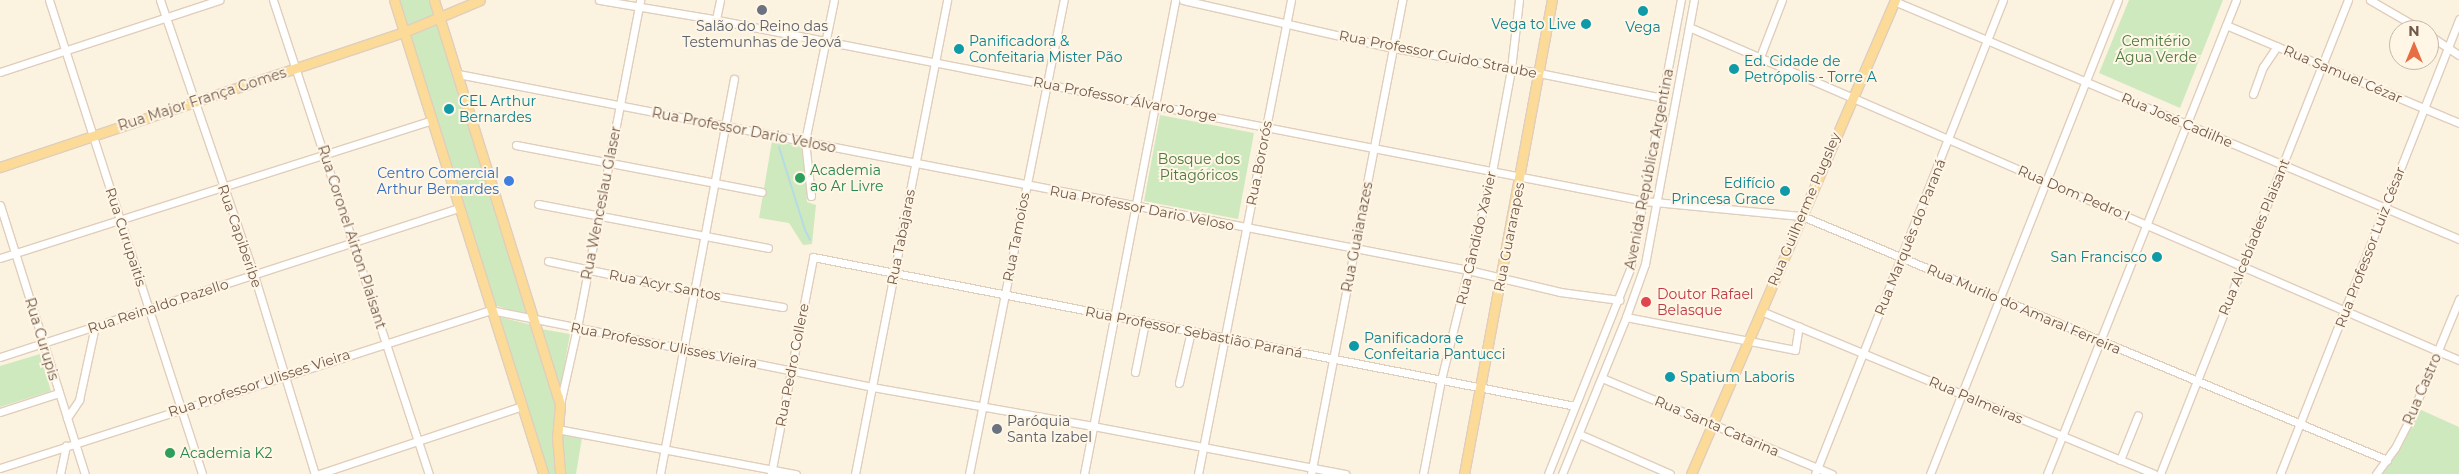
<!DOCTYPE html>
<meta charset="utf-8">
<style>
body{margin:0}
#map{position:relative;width:2459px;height:474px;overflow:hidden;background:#fcf2e0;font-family:Montserrat,sans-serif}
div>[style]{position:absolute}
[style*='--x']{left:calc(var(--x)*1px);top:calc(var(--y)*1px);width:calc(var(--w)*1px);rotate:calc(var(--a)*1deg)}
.green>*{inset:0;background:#cfe9bf}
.stream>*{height:2px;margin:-1px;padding:0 1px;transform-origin:1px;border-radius:1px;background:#b5dce5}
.roads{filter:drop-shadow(1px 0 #e0cebc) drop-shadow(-1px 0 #e0cebc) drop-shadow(0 1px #e0cebc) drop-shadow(0 -1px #e0cebc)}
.minor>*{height:7px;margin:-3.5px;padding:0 3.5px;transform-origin:3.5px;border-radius:3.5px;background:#fff}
.major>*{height:9px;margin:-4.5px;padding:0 4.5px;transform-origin:4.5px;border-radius:4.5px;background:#fcda98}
.dots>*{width:14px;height:14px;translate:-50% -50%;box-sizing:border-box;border:2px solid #fff6e6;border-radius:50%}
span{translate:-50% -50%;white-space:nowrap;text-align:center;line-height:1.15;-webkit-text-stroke:4px #fff6e6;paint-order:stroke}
.culture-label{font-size:14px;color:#0d838f}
.right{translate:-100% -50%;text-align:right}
.left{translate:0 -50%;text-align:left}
.worship-label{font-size:14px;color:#5b616d}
.park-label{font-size:14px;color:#4e7840}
.street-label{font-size:14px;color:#735948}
.leisure-label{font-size:14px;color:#27864d}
.shop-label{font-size:14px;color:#366cbe}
.health-label{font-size:14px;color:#be3a42}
.north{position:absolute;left:2389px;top:20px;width:50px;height:50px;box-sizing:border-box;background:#fff6e6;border:1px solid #c7b7a7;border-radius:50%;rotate:0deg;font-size:14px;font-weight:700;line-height:20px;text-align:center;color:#735948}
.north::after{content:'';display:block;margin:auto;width:18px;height:22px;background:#e76e44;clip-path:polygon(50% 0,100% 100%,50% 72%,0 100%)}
</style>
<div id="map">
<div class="green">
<div style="clip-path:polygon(396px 0,432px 0,533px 317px,494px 305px)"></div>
<div style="clip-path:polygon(2129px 0,2223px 0,2180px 108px,2099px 73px)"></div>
<div style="clip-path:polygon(1160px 115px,1254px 133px,1238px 219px,1144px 201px)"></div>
<div style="clip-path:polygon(772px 141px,805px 147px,807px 202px,816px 205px,812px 244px,803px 245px,789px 223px,759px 218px)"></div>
<div style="clip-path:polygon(500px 317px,532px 325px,557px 406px,558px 474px,547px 474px)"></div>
<div style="clip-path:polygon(541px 329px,570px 334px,560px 391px)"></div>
<div style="clip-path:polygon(40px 354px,51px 391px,0 407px,0 366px)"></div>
<div style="clip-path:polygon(2419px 409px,2459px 427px,2459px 474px,2378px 474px,2392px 456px)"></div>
<div style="clip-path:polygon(560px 433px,582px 438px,576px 474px,565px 474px)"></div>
</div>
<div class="stream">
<div style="--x:779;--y:147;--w:87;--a:72.6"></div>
<div style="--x:805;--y:230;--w:11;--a:63"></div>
</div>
<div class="roads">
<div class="minor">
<div style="--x:49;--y:0;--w:498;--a:72.1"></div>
<div style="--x:160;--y:0;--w:291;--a:71.1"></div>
<div style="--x:254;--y:275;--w:208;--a:73"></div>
<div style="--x:273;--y:0;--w:499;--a:71.8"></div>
<div style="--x:599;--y:0;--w:109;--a:9.5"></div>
<div style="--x:707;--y:18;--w:956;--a:11.04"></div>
<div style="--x:1645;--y:201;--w:158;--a:5.5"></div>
<div style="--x:1802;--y:216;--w:634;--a:22.64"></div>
<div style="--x:1183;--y:0;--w:215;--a:12.9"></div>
<div style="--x:1393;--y:48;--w:148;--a:9.7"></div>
<div style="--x:1539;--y:73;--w:126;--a:11.4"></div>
<div style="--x:2370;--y:0;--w:60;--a:30"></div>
<div style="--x:1894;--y:1;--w:613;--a:22.84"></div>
<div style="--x:716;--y:19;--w:19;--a:-78"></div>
<div style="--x:2226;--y:25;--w:253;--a:22.8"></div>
<div style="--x:1689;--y:27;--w:839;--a:23.39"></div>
<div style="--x:2429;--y:35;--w:36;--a:34"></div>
<div style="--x:1760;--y:57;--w:61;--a:-68.9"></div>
<div style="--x:0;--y:72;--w:231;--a:-18.2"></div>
<div style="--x:458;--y:74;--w:1029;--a:10.98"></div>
<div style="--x:1468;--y:270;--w:95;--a:13.4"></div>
<div style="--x:1560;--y:292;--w:60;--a:7.7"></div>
<div style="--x:2253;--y:94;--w:29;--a:-70"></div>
<div style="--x:2263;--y:67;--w:25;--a:-56"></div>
<div style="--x:516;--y:145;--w:250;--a:10.8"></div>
<div style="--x:811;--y:196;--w:55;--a:-96.2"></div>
<div style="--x:805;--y:141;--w:144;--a:-78.4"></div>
<div style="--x:538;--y:204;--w:234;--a:10.8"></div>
<div style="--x:0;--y:205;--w:282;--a:72.5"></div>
<div style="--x:0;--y:258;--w:454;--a:-17.7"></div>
<div style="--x:548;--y:261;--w:149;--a:12"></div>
<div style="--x:694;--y:292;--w:90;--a:9.6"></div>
<div style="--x:1761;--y:311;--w:425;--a:22.5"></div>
<div style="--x:1626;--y:317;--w:172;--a:11"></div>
<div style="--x:1795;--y:350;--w:24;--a:-81"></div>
<div style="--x:0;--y:357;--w:483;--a:-18"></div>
<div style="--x:1135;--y:372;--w:51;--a:-78.7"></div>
<div style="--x:1602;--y:378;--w:249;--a:22.7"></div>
<div style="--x:1179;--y:383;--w:53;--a:-77"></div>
<div style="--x:560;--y:404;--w:78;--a:-77.4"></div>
<div style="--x:577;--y:328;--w:334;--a:-79.1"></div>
<div style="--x:0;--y:412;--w:62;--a:-17.9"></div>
<div style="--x:67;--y:418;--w:22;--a:-56"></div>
<div style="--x:79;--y:400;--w:76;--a:-77.8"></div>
<div style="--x:557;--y:429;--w:243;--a:10.7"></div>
<div style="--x:1579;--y:434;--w:99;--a:23.7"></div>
<div style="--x:2120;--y:460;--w:48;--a:-68.2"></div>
<div style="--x:0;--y:468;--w:516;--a:-17.84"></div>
<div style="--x:491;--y:310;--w:389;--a:11.4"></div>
<div style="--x:872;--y:387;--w:224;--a:10"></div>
<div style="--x:1093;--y:426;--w:257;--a:10.8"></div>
<div style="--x:60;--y:474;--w:29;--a:-78"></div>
<div style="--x:319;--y:474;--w:214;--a:-18.5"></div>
<div style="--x:660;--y:474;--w:402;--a:-79.4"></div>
<div style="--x:771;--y:474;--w:221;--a:-79"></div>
<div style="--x:813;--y:257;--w:776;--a:11.06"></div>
<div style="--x:855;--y:474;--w:483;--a:-79"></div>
<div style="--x:969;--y:474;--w:483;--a:-78.7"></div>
<div style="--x:1084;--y:474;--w:483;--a:-79.1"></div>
<div style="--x:1198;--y:474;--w:483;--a:-78.9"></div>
<div style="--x:1311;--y:474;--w:483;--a:-79.1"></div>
<div style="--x:1423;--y:474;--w:96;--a:-79.2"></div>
<div style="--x:1441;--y:380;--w:214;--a:-76.2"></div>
<div style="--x:1492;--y:172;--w:105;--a:-79.5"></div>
<div style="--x:1511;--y:69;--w:69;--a:-83.4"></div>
<div style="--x:1548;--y:474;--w:221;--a:-68.2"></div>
<div style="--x:1630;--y:269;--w:274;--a:-79.3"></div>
<div style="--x:1562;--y:474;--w:170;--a:-67.8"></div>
<div style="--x:1626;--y:317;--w:56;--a:-70.3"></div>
<div style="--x:1645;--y:264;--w:269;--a:-79.5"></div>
<div style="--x:1815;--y:474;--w:510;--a:-68.37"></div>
<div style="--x:1930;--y:474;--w:510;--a:-68.37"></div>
<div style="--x:2047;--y:474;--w:510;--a:-68.26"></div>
<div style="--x:2160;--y:474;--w:510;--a:-68.37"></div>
<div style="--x:2280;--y:474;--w:489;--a:-68.5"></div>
<div style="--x:2376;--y:474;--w:32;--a:-54"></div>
<div style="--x:2395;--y:448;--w:28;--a:-63"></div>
<div style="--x:2408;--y:423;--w:134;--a:-67.6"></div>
</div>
<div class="major">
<div style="--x:394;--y:0;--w:497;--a:72.5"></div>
<div style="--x:434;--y:0;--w:416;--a:72.7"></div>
<div style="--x:558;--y:397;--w:8;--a:76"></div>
<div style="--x:560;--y:405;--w:32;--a:95"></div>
<div style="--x:557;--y:437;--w:37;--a:85"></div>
<div style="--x:0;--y:167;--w:426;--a:-18.5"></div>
<div style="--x:404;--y:32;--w:82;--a:-22.8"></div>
<div style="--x:1464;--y:474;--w:482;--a:-79.5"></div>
<div style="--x:1691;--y:474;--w:516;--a:-66.71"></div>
</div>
</div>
<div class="dots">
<div style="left:762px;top:10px;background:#6b7280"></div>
<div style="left:1643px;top:11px;background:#0f9aa8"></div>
<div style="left:1586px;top:24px;background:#0f9aa8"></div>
<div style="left:959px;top:49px;background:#0f9aa8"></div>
<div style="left:1734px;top:69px;background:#0f9aa8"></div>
<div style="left:449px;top:109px;background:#0f9aa8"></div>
<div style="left:800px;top:178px;background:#2e9e5b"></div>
<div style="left:509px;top:181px;background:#3f7fe0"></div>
<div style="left:1785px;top:191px;background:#0f9aa8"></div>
<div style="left:2157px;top:257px;background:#0f9aa8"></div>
<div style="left:1646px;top:302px;background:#e0444e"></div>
<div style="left:1354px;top:346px;background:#0f9aa8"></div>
<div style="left:1670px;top:377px;background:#0f9aa8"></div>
<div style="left:997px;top:429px;background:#6b7280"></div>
<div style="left:170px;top:453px;background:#2e9e5b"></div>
</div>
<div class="culture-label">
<span class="right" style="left:1576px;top:24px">Vega to Live</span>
<span style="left:1643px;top:27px">Vega</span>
<span class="left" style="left:969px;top:49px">Panificadora &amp;<br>Confeitaria Mister Pão</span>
<span class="left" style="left:1744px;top:69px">Ed. Cidade de<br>Petrópolis - Torre A</span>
<span class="left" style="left:459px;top:109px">CEL Arthur<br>Bernardes</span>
<span class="right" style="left:1775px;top:191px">Edifício<br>Princesa Grace</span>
<span class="right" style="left:2147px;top:257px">San Francisco</span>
<span class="left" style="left:1364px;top:346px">Panificadora e<br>Confeitaria Pantucci</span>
<span class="left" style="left:1680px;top:377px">Spatium Laboris</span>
</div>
<div class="worship-label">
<span style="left:762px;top:34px">Salão do Reino das<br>Testemunhas de Jeová</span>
<span class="left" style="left:1007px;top:429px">Paróquia<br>Santa Izabel</span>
</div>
<div class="park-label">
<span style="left:2156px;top:49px">Cemitério<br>Água Verde</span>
<span style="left:1199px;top:167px">Bosque dos<br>Pitagóricos</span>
</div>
<div class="street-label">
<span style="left:1438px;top:54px;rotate:11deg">Rua Professor Guido Straube</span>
<span style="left:2343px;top:74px;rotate:23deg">Rua Samuel Cézar</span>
<span style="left:202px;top:99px;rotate:-18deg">Rua Major França Gomes</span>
<span style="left:1125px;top:99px;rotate:11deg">Rua Professor Álvaro Jorge</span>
<span style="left:2177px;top:120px;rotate:23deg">Rua José Cadilhe</span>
<span style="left:744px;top:130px;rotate:11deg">Rua Professor Dario Veloso</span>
<span style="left:1259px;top:163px;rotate:-79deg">Rua Bororós</span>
<span style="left:1649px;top:169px;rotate:-79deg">Avenida República Argentina</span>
<span style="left:2074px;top:193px;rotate:23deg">Rua Dom Pedro I</span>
<span style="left:601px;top:203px;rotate:-79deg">Rua Wenceslau Glaser</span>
<span style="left:1142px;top:208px;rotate:11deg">Rua Professor Dario Veloso</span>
<span style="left:1804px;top:209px;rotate:-67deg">Rua Guilherme Pugsley</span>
<span style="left:240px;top:236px;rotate:71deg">Rua Capiberibe</span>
<span style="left:126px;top:237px;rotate:72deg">Rua Curupaitis</span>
<span style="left:352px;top:237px;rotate:72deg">Rua Coronel Airton Plaisant</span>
<span style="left:901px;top:237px;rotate:-79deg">Rua Tabajaras</span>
<span style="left:1016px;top:237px;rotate:-79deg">Rua Tamoios</span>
<span style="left:1357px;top:237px;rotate:-79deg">Rua Guaianazes</span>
<span style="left:1509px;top:237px;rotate:-79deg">Rua Guararapes</span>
<span style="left:1910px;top:237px;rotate:-68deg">Rua Marquês do Paraná</span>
<span style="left:2254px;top:237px;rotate:-68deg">Rua Alcebíades Plaisant</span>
<span style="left:1476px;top:238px;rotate:-77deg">Rua Cândido Xavier</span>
<span style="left:2370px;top:247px;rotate:-69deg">Rua Professor Luiz César</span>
<span style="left:665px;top:285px;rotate:11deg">Rua Acyr Santos</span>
<span style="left:158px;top:306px;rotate:-18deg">Rua Reinaldo Pazello</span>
<span style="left:2024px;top:309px;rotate:23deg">Rua Murilo do Amaral Ferreira</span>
<span style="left:1194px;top:332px;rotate:11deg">Rua Professor Sebastião Paraná</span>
<span style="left:42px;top:339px;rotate:73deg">Rua Curupis</span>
<span style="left:664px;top:345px;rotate:11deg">Rua Professor Ulisses Vieira</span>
<span style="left:792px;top:365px;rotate:-79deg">Rua Pedro Collere</span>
<span style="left:259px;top:383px;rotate:-18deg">Rua Professor Ulisses Vieira</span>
<span style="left:2422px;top:389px;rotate:-67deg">Rua Castro</span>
<span style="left:1976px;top:400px;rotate:23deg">Rua Palmeiras</span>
<span style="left:1717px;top:426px;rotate:23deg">Rua Santa Catarina</span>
</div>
<div class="leisure-label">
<span class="left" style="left:810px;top:178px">Academia<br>ao Ar Livre</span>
<span class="left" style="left:180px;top:453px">Academia K2</span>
</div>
<div class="shop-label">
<span class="right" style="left:499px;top:181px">Centro Comercial<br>Arthur Bernardes</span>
</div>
<div class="health-label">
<span class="left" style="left:1657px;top:302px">Doutor Rafael<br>Belasque</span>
</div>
<div class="north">N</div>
</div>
